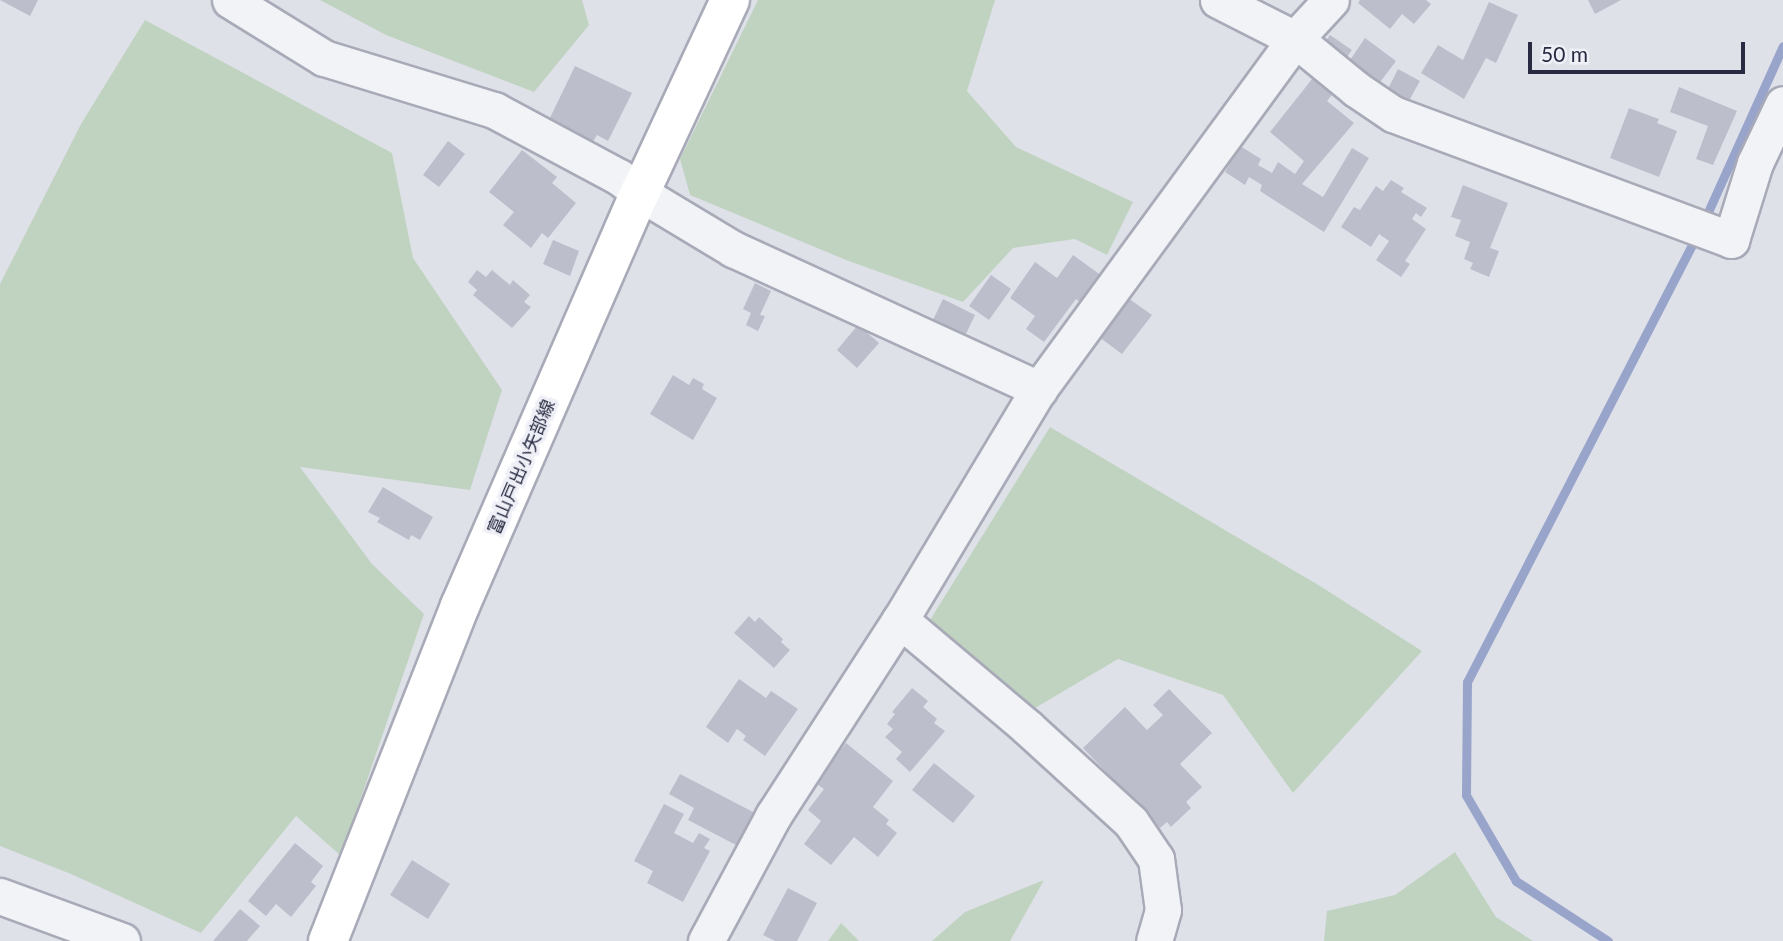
<!DOCTYPE html>
<meta charset="utf-8">
<style>
body{margin:0}
#map{position:relative;width:1783px;height:941px;overflow:hidden;background:#dfe1e9;font-family:Lato,"Noto Sans JP",sans-serif}
div>[style]{position:absolute}
[style*='--x']{left:calc(var(--x)*1px);top:calc(var(--y)*1px);width:calc(var(--w)*1px);rotate:calc(var(--a)*1deg)}
.green>*{inset:0;background:#c0d3c0}
.stream>*{height:9px;margin:-4.5px;padding:0 4.5px;transform-origin:4.5px;border-radius:4.5px;background:#99a4cb}
.building>*{inset:0;background:#bcbecc}
.roads{filter:drop-shadow(2px 0 #a8aab7) drop-shadow(-2px 0 #a8aab7) drop-shadow(0 2px #a8aab7) drop-shadow(0 -2px #a8aab7)}
.street>*{height:35px;margin:-17.5px;padding:0 17.5px;transform-origin:17.5px;border-radius:17.5px;background:#f2f3f7}
.primary>*{height:38px;margin:-19px;padding:0 19px;transform-origin:19px;border-radius:19px;background:#fff}
span{translate:-50% -50%;white-space:nowrap;text-align:center;line-height:1.15;-webkit-text-stroke:7px #eff0f7;paint-order:stroke}
.street-label{font-size:18px;color:#272a41}
.scale{position:absolute;left:1528px;top:42px;width:217px;height:32px;box-sizing:border-box;border:4px solid #272a41;border-top:0;padding-left:9px;font-size:21px;line-height:24px;white-space:nowrap;color:#272a41;-webkit-text-stroke:5px #eff0f7;paint-order:stroke}
</style>
<div id="map">
<div class="green">
<div style="clip-path:polygon(320px 0,582px 0,589px 25px,534px 92px,386px 35px)"></div>
<div style="clip-path:polygon(758px 0,995px 0,967px 91px,1016px 147px,1133px 202px,1107px 255px,1075px 239px,1013px 248px,963px 302px,846px 260px,690px 195px,680px 159px)"></div>
<div style="clip-path:polygon(145px 20px,392px 153px,413px 258px,502px 390px,470px 490px,300px 467px,372px 564px,424px 614px,341px 856px,296px 816px,201px 933px,71px 874px,0 846px,0 284px,81px 124px)"></div>
<div style="clip-path:polygon(1050px 427px,1320px 586px,1422px 651px,1293px 793px,1223px 695px,1118px 659px,1030px 711px,930px 620px)"></div>
<div style="clip-path:polygon(1455px 852px,1496px 917px,1533px 941px,1324px 941px,1327px 911px,1395px 895px)"></div>
<div style="clip-path:polygon(1044px 880px,1010px 941px,932px 941px,965px 912px)"></div>
<div style="clip-path:polygon(841px 923px,859px 941px,828px 941px)"></div>
</div>
<div class="stream">
<div style="--x:1703;--y:223;--w:194;--a:-65.7"></div>
<div style="--x:1608;--y:941;--w:110;--a:-146.9"></div>
<div style="--x:1516;--y:881;--w:99;--a:-120.2"></div>
<div style="--x:1466;--y:795;--w:113;--a:-89.5"></div>
<div style="--x:1467;--y:682;--w:503;--a:-62.77"></div>
</div>
<div class="building">
<div style="clip-path:polygon(0 0,38px 0,30px 16px)"></div>
<div style="clip-path:polygon(1360px 0,1426px 0,1431px 4px,1414px 24px,1402px 14px,1390px 29px,1358px 3px)"></div>
<div style="clip-path:polygon(1588px 0,1621px 0,1595px 14px)"></div>
<div style="clip-path:polygon(1489px 2px,1518px 15px,1496px 63px,1486px 58px,1464px 99px,1421px 73px,1438px 45px,1463px 60px)"></div>
<div style="clip-path:polygon(1330px 35px,1352px 50px,1344px 61px,1322px 46px)"></div>
<div style="clip-path:polygon(1365px 38px,1396px 61px,1378px 85px,1348px 63px)"></div>
<div style="clip-path:polygon(575px 66px,632px 93px,608px 141px,597px 135px,592px 143px,548px 122px)"></div>
<div style="clip-path:polygon(1398px 69px,1420px 81px,1406px 106px,1385px 95px)"></div>
<div style="clip-path:polygon(1316px 74px,1335px 91px,1327px 101px,1354px 123px,1302px 184px,1323px 197px,1352px 148px,1369px 158px,1324px 232px,1260px 191px,1262px 185px,1249px 177px,1245px 185px,1225px 172px,1240px 146px,1261px 159px,1258px 165px,1272px 173px,1278px 162px,1295px 174px,1304px 161px,1270px 132px)"></div>
<div style="clip-path:polygon(1679px 87px,1737px 111px,1713px 165px,1696px 159px,1708px 126px,1670px 112px)"></div>
<div style="clip-path:polygon(1629px 108px,1659px 119px,1657px 123px,1677px 131px,1659px 177px,1610px 158px)"></div>
<div style="clip-path:polygon(448px 141px,465px 154px,439px 187px,423px 175px)"></div>
<div style="clip-path:polygon(522px 150px,557px 177px,552px 183px,576px 203px,548px 238px,542px 233px,531px 248px,503px 225px,514px 212px,489px 192px)"></div>
<div style="clip-path:polygon(1391px 180px,1404px 188px,1401px 192px,1427px 208px,1421px 217px,1416px 213px,1412px 219px,1426px 229px,1405px 261px,1410px 264px,1401px 277px,1376px 260px,1389px 241px,1379px 234px,1371px 247px,1341px 227px,1354px 207px,1360px 210px,1376px 186px,1383px 191px)"></div>
<div style="clip-path:polygon(1463px 185px,1508px 203px,1490px 248px,1499px 251px,1489px 277px,1470px 269px,1473px 263px,1464px 259px,1470px 242px,1455px 236px,1461px 220px,1451px 217px)"></div>
<div style="clip-path:polygon(553px 240px,579px 251px,570px 276px,543px 264px)"></div>
<div style="clip-path:polygon(1073px 255px,1102px 276px,1082px 304px,1076px 299px,1044px 342px,1026px 329px,1035px 316px,1010px 298px,1035px 262px,1057px 278px)"></div>
<div style="clip-path:polygon(477px 270px,486px 277px,492px 270px,510px 285px,513px 280px,530px 295px,524px 302px,531px 307px,512px 328px,473px 295px,477px 290px,468px 282px)"></div>
<div style="clip-path:polygon(991px 275px,1011px 289px,989px 320px,969px 306px)"></div>
<div style="clip-path:polygon(755px 283px,771px 291px,760px 315px,765px 316px,758px 331px,746px 325px,751px 313px,743px 309px)"></div>
<div style="clip-path:polygon(1128px 298px,1152px 315px,1122px 354px,1099px 337px)"></div>
<div style="clip-path:polygon(943px 299px,975px 315px,965px 336px,933px 320px)"></div>
<div style="clip-path:polygon(858px 325px,879px 343px,857px 368px,837px 350px)"></div>
<div style="clip-path:polygon(673px 375px,689px 385px,693px 378px,704px 384px,702px 389px,717px 398px,693px 440px,650px 414px)"></div>
<div style="clip-path:polygon(383px 487px,433px 517px,420px 540px,411px 535px,409px 540px,377px 522px,380px 518px,368px 512px)"></div>
<div style="clip-path:polygon(749px 616px,755px 622px,759px 617px,783px 639px,781px 642px,790px 650px,774px 668px,734px 633px)"></div>
<div style="clip-path:polygon(739px 679px,766px 698px,771px 691px,798px 709px,765px 756px,743px 740px,746px 736px,737px 729px,728px 743px,706px 727px)"></div>
<div style="clip-path:polygon(912px 688px,928px 701px,923px 707px,937px 719px,934px 723px,945px 731px,910px 772px,896px 759px,902px 752px,885px 737px,893px 729px,887px 724px,895px 714px,892px 712px)"></div>
<div style="clip-path:polygon(1169px 689px,1212px 733px,1180px 764px,1202px 787px,1186px 802px,1191px 808px,1171px 827px,1167px 822px,1160px 828px,1083px 748px,1125px 707px,1147px 730px,1163px 715px,1153px 705px)"></div>
<div style="clip-path:polygon(846px 743px,893px 781px,873px 807px,889px 820px,886px 824px,897px 833px,878px 857px,854px 837px,831px 865px,804px 844px,821px 821px,808px 810px,824px 789px,815px 783px)"></div>
<div style="clip-path:polygon(934px 763px,975px 796px,953px 823px,912px 790px)"></div>
<div style="clip-path:polygon(680px 774px,755px 813px,738px 846px,688px 820px,694px 808px,669px 794px)"></div>
<div style="clip-path:polygon(664px 804px,684px 814px,674px 833px,693px 843px,699px 833px,710px 839px,704px 848px,710px 851px,683px 902px,647px 883px,653px 871px,634px 861px)"></div>
<div style="clip-path:polygon(295px 843px,323px 866px,311px 882px,316px 886px,291px 917px,276px 904px,266px 916px,248px 901px)"></div>
<div style="clip-path:polygon(412px 860px,450px 884px,428px 919px,390px 895px)"></div>
<div style="clip-path:polygon(788px 888px,817px 903px,797px 941px,775px 941px,763px 935px)"></div>
<div style="clip-path:polygon(240px 909px,260px 926px,247px 941px,213px 941px)"></div>
</div>
<div class="roads">
<div class="street">
<div style="--x:230;--y:0;--w:110;--a:31.7"></div>
<div style="--x:324;--y:58;--w:178;--a:17"></div>
<div style="--x:494;--y:110;--w:142;--a:28.2"></div>
<div style="--x:619;--y:177;--w:26;--a:37"></div>
<div style="--x:640;--y:193;--w:109;--a:31.1"></div>
<div style="--x:733;--y:249;--w:337;--a:24.6"></div>
<div style="--x:1218;--y:0;--w:86;--a:26.9"></div>
<div style="--x:1295;--y:39;--w:79;--a:39.3"></div>
<div style="--x:1356;--y:89;--w:45;--a:34"></div>
<div style="--x:1393;--y:114;--w:361;--a:20.4"></div>
<div style="--x:1731;--y:240;--w:81;--a:-72.7"></div>
<div style="--x:1755;--y:163;--w:65;--a:-64.6"></div>
<div style="--x:900;--y:620;--w:166;--a:40.1"></div>
<div style="--x:1027;--y:727;--w:141;--a:42.4"></div>
<div style="--x:1131;--y:822;--w:45;--a:56"></div>
<div style="--x:1156;--y:859;--w:51;--a:82.2"></div>
<div style="--x:1163;--y:910;--w:32;--a:106"></div>
<div style="--x:0;--y:896;--w:130;--a:20.2"></div>
<div style="--x:706;--y:941;--w:142;--a:-61.8"></div>
<div style="--x:773;--y:816;--w:234;--a:-57.1"></div>
<div style="--x:900;--y:620;--w:270;--a:-59"></div>
<div style="--x:1039;--y:389;--w:434;--a:-53.8"></div>
<div style="--x:1295;--y:39;--w:53;--a:-47.3"></div>
</div>
<div class="primary">
<div style="--x:328;--y:941;--w:360;--a:-68.5"></div>
<div style="--x:460;--y:606;--w:451;--a:-66.5"></div>
<div style="--x:640;--y:193;--w:213;--a:-65"></div>
</div>
</div>
<div class="street-label">
<span style="left:521px;top:467px;rotate:-67deg">富山戸出小矢部線</span>
</div>
<div class="scale">50 m</div>
</div>
